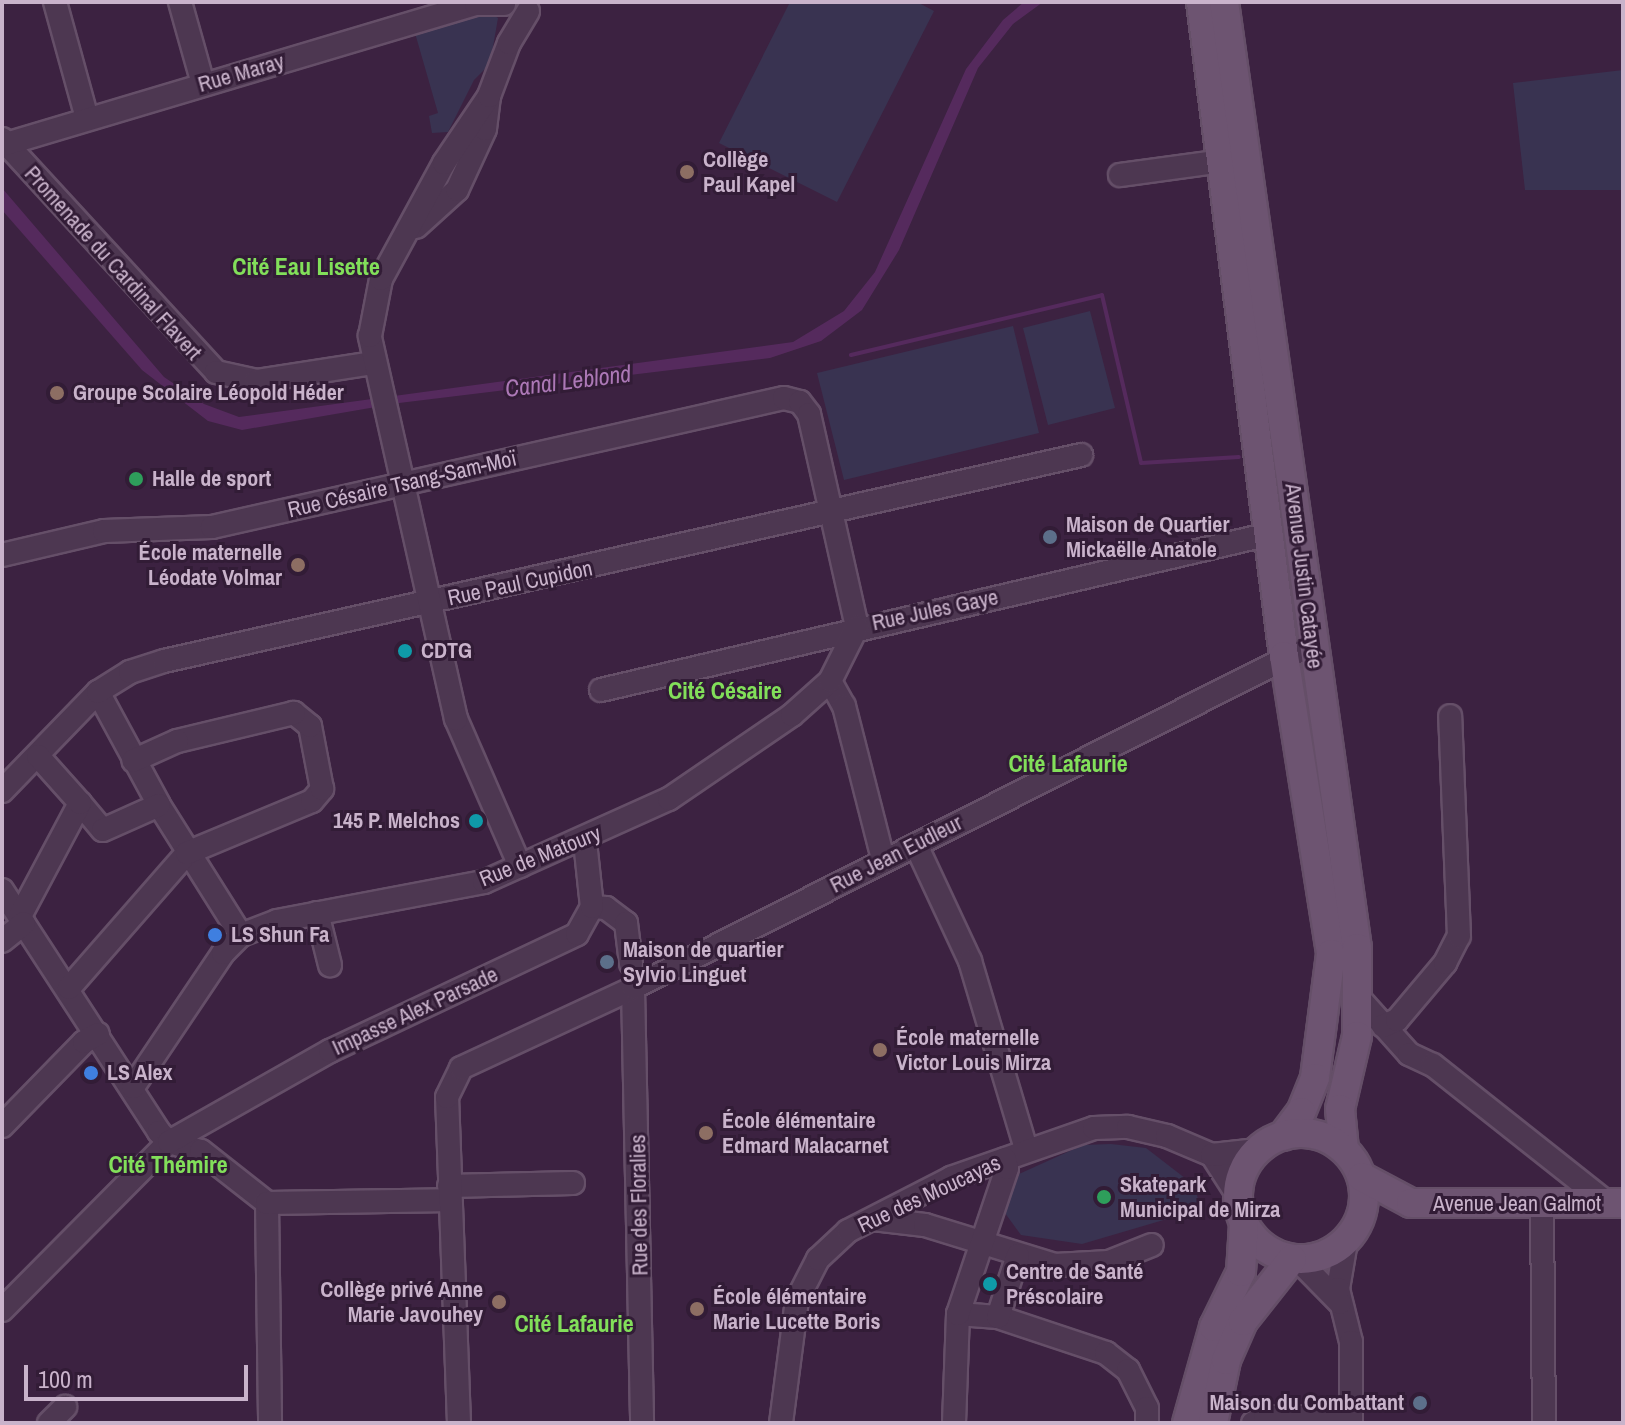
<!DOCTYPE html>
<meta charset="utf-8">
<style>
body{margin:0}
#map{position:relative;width:1625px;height:1425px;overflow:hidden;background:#3c2241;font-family:"Archivo Narrow",sans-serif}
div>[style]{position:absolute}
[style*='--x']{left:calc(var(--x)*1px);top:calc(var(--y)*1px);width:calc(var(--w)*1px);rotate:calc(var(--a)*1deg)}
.green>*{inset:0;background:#393351}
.water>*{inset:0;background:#552a5d}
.stream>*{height:4px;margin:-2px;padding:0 2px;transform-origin:2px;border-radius:2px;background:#552a5d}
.roads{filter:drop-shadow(2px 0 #654f68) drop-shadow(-2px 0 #654f68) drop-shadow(0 2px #654f68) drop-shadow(0 -2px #654f68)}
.minor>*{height:22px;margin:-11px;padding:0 11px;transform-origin:11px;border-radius:11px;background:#4d3751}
.major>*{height:28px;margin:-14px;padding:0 14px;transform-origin:14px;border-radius:14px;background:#6d5471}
.major>.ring{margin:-14px;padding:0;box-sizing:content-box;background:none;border:28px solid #6d5471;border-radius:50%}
.dots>*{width:22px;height:22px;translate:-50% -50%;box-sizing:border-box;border:4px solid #321c36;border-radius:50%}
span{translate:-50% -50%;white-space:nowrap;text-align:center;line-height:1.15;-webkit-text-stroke:6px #321c36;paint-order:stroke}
.street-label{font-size:22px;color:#c9b3cb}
.poi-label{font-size:22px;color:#c9b3cb;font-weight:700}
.left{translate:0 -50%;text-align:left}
.right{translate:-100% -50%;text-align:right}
.neighbourhood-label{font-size:24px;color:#82df5a;font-weight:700}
.water-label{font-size:24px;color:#ac78b6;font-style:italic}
.frame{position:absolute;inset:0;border:4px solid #c9b3cb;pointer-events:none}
.scale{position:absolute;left:24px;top:1365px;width:224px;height:36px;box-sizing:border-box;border:4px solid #c9b3cb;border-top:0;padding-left:10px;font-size:24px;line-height:28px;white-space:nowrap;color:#c9b3cb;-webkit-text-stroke:6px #321c36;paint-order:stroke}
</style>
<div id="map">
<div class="green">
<div style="clip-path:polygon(790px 2px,917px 2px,934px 11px,837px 202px,719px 143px)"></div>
<div style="clip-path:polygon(489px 12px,498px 18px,490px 64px,474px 80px,448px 132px,432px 133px,429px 116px,438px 113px,415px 33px)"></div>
<div style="clip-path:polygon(1623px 70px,1623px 190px,1525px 190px,1513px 83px)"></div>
<div style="clip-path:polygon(1090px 311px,1115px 408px,1048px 425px,1023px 328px)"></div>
<div style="clip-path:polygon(1013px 326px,1039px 433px,844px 480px,817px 373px)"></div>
<div style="clip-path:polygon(1111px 1144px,1146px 1148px,1194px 1185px,1201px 1209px,1082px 1244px,1021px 1235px,1005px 1213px,1019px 1174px,1083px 1145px)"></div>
</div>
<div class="water">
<div style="clip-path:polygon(1024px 2px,1043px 2px,1013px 24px,978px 68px,899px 250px,862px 310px,821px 341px,770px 358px,399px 403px,242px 430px,208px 421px,142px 370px,2px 210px,2px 188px,164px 377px,204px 404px,239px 417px,793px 342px,844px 311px,875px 272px,966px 69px,1003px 20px)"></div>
</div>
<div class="stream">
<div style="--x:851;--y:355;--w:258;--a:-13.4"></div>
<div style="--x:1102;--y:295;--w:172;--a:76.9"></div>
<div style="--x:1141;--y:463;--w:98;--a:-3.5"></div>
</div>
<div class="roads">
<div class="minor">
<div style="--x:55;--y:2;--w:120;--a:74.6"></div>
<div style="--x:180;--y:2;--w:85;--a:74.3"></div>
<div style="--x:2;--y:139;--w:316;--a:47.4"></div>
<div style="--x:216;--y:372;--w:42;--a:12.4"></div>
<div style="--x:257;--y:381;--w:117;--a:-8.8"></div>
<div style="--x:6;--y:144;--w:490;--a:-16.6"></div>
<div style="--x:476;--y:4;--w:28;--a:0"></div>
<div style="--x:1120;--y:175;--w:103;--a:-7.8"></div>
<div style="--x:416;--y:227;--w:55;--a:-42.1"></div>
<div style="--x:457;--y:190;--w:67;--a:-65.3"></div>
<div style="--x:485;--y:129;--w:31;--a:-83"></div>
<div style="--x:2;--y:555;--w:105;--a:-13.2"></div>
<div style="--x:104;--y:531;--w:108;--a:-2.1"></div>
<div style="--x:212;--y:527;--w:586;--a:-12.71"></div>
<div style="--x:784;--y:398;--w:16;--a:14"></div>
<div style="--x:800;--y:402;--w:15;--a:53"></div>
<div style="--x:809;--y:414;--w:218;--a:77.3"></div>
<div style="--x:830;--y:681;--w:29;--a:61"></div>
<div style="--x:844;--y:706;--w:158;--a:75.7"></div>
<div style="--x:601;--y:690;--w:687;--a:-13.13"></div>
<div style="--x:98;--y:692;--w:128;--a:61.6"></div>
<div style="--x:159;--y:805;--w:154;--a:57.8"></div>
<div style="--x:2;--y:791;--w:138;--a:-45.9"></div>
<div style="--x:98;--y:692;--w:38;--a:-32"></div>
<div style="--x:130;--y:672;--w:36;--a:-18"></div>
<div style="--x:164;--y:661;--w:940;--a:-12.66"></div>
<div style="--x:80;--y:803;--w:35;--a:50"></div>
<div style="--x:103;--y:830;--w:61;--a:-24.1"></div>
<div style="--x:916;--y:845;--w:128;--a:65"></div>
<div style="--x:970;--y:961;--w:196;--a:73.4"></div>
<div style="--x:520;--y:866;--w:160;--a:-113.5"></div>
<div style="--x:456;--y:719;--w:393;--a:-102.7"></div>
<div style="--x:370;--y:336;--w:58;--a:-79.1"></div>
<div style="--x:381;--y:279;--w:132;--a:-61.5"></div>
<div style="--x:444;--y:163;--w:81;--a:-56.1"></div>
<div style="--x:489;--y:96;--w:57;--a:-69.3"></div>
<div style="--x:509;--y:43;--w:37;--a:-59"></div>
<div style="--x:2;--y:890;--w:288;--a:57"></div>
<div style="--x:159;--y:1132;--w:14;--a:45"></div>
<div style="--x:169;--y:1142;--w:33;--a:16"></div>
<div style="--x:201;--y:1151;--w:84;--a:38.2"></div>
<div style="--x:267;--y:1203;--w:220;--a:89.2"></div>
<div style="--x:592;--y:907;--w:14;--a:4"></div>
<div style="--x:606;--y:908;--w:25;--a:37"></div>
<div style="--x:626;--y:923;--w:41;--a:83"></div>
<div style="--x:317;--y:913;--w:54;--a:76"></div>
<div style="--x:20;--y:916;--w:128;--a:-62"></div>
<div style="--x:80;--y:803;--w:63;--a:-131.8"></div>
<div style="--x:2;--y:941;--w:28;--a:-39"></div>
<div style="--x:69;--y:988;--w:179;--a:-48.8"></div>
<div style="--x:187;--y:853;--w:135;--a:-22.6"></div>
<div style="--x:312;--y:801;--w:16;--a:-50"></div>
<div style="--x:322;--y:789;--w:64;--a:-100.8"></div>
<div style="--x:310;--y:726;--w:21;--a:-141"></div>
<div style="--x:294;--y:713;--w:120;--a:166.5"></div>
<div style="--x:177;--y:741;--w:48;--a:155.6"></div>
<div style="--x:633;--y:988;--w:435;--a:88.8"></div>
<div style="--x:1359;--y:998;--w:75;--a:48.2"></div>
<div style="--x:1409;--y:1054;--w:26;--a:25"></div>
<div style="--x:1433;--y:1065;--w:222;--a:38.4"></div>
<div style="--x:1383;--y:1026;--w:15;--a:-23"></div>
<div style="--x:1397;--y:1020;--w:75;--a:-49.9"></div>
<div style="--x:1445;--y:963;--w:30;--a:-63"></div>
<div style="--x:1459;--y:936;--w:220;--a:-92.3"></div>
<div style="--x:133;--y:1087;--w:161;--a:-56.1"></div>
<div style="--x:223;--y:953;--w:25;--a:-45"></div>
<div style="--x:241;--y:935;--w:39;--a:-21"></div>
<div style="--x:277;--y:921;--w:211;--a:-10.7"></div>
<div style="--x:484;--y:882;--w:203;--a:-24.2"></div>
<div style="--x:669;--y:799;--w:149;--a:-34.3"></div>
<div style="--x:792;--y:715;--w:51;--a:-41.8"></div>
<div style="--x:830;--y:681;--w:60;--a:-63.4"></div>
<div style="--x:2;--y:1126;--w:117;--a:-45.7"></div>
<div style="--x:84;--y:1042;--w:16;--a:-30"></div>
<div style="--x:1212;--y:1155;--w:46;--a:57.3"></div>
<div style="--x:449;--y:1186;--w:124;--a:-1.4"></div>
<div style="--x:267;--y:1203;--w:183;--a:-0.9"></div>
<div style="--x:1542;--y:1204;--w:219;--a:89.5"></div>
<div style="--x:873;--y:1219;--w:52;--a:6.6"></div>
<div style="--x:925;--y:1225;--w:136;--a:17.1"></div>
<div style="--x:1055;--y:1265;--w:54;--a:-3.2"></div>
<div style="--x:1109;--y:1262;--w:46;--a:-21.6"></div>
<div style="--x:1346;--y:1242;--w:48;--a:99.7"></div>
<div style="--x:1338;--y:1289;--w:55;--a:76.2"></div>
<div style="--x:1351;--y:1342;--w:81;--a:90"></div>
<div style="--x:1298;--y:1260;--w:60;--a:45.7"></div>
<div style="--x:2;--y:1310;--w:237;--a:-45.2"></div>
<div style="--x:169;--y:1142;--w:185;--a:-29.5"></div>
<div style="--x:330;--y:1051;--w:273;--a:-25.3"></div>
<div style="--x:577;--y:934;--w:31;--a:-61"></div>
<div style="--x:592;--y:907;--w:66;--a:-96.1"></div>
<div style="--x:958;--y:1314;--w:40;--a:4.3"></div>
<div style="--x:998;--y:1317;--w:114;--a:18.4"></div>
<div style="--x:1106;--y:1353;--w:28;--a:38"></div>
<div style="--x:1128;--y:1370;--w:42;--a:63.4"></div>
<div style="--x:1147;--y:1408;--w:15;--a:90"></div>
<div style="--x:998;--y:1317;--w:65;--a:-72.1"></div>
<div style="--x:49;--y:1423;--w:23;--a:-45"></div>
<div style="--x:459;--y:1423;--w:326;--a:-92.1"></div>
<div style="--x:447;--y:1097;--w:32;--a:-64"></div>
<div style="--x:461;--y:1068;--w:190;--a:-24.9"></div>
<div style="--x:633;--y:988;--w:743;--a:-26.81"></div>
<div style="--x:781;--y:1423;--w:124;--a:-82.6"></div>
<div style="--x:797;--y:1300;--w:46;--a:-62.9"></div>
<div style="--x:818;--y:1259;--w:41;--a:-43"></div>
<div style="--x:848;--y:1231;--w:116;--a:-27.2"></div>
<div style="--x:951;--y:1178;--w:151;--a:-19.3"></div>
<div style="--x:1094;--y:1128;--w:34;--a:-2"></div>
<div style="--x:1128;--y:1127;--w:40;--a:13"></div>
<div style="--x:1167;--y:1136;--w:49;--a:22.9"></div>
<div style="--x:1212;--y:1155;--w:46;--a:-6.2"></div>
<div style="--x:954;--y:1423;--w:109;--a:-87.9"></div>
<div style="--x:958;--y:1314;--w:154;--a:-71.4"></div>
<div style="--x:1007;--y:1168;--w:9;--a:-103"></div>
<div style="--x:1253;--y:1423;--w:13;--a:-27"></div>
<div style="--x:1265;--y:1417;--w:86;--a:0"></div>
</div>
<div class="major">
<div style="--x:1201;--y:2;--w:659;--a:82.77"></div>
<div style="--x:1284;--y:656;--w:302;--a:81"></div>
<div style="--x:1331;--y:954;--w:125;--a:97.4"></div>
<div style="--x:1315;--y:1078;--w:37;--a:112"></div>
<div style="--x:1301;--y:1112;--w:30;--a:127"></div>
<div style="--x:1224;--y:2;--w:955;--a:82"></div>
<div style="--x:1357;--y:948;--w:88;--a:90"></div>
<div style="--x:1357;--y:1036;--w:75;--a:103.1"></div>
<div style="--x:1340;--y:1109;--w:40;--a:84.3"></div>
<div class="ring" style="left:1238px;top:1133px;width:98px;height:98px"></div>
<div style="--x:1362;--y:1177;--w:55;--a:28"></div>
<div style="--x:1411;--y:1203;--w:212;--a:0"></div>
<div style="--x:1187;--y:1423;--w:100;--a:-74.3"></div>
<div style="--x:1214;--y:1327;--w:61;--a:-63.9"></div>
<div style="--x:1241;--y:1272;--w:48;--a:-86.4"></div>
<div style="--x:1213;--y:1423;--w:64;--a:-78.3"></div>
<div style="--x:1226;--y:1360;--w:43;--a:-66.4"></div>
<div style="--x:1243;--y:1321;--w:79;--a:-51.7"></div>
</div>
</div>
<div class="dots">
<div style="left:687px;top:172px;background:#8d6e63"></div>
<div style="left:57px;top:393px;background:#8d6e63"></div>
<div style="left:136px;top:479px;background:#2e9e5b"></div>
<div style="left:1050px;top:537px;background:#5c6f8a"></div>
<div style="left:298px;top:565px;background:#8d6e63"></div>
<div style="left:405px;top:651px;background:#0f9aa8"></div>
<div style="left:476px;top:821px;background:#0f9aa8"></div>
<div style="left:215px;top:935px;background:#3f7fe0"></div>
<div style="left:607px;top:962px;background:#5c6f8a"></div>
<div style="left:880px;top:1050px;background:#8d6e63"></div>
<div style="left:91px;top:1073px;background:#3f7fe0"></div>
<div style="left:706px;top:1133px;background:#8d6e63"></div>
<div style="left:1104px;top:1197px;background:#2e9e5b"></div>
<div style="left:990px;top:1284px;background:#0f9aa8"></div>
<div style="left:499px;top:1302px;background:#8d6e63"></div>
<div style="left:697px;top:1309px;background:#8d6e63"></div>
<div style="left:1420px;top:1403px;background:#5c6f8a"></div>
</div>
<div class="street-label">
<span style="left:241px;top:73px;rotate:-16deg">Rue Maray</span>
<span style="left:113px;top:263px;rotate:48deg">Promenade du Cardinal Flavert</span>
<span style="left:402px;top:484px;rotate:-13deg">Rue Césaire Tsang-Sam-Moï</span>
<span style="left:1304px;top:576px;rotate:83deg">Avenue Justin Catayée</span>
<span style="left:520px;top:583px;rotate:-12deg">Rue Paul Cupidon</span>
<span style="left:935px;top:610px;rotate:-12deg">Rue Jules Gaye</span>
<span style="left:896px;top:854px;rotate:-27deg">Rue Jean Eudleur</span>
<span style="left:540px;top:856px;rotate:-22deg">Rue de Matoury</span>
<span style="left:415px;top:1011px;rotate:-25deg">Impasse Alex Parsade</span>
<span style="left:929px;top:1194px;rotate:-25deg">Rue des Moucayas</span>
<span style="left:1517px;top:1204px">Avenue Jean Galmot</span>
<span style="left:639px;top:1205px;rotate:-91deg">Rue des Floralies</span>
</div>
<div class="poi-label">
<span class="left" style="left:703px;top:172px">Collège<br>Paul Kapel</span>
<span class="left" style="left:73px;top:393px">Groupe Scolaire Léopold Héder</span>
<span class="left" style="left:152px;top:479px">Halle de sport</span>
<span class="left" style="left:1066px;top:537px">Maison de Quartier<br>Mickaëlle Anatole</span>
<span class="right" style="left:282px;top:565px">École maternelle<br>Léodate Volmar</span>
<span class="left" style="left:421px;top:651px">CDTG</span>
<span class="right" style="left:460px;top:821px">145 P. Melchos</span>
<span class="left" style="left:231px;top:935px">LS Shun Fa</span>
<span class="left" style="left:623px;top:962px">Maison de quartier<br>Sylvio Linguet</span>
<span class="left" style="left:896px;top:1050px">École maternelle<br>Victor Louis Mirza</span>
<span class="left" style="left:107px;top:1073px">LS Alex</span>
<span class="left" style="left:722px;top:1133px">École élémentaire<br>Edmard Malacarnet</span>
<span class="left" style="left:1120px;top:1197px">Skatepark<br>Municipal de Mirza</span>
<span class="left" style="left:1006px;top:1284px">Centre de Santé<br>Préscolaire</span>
<span class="right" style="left:483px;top:1302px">Collège privé Anne<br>Marie Javouhey</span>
<span class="left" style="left:713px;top:1309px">École élémentaire<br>Marie Lucette Boris</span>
<span class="right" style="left:1404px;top:1403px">Maison du Combattant</span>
</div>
<div class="neighbourhood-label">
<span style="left:306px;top:267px">Cité Eau Lisette</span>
<span style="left:725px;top:691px">Cité Césaire</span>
<span style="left:1068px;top:764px">Cité Lafaurie</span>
<span style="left:168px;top:1165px">Cité Thémire</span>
<span style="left:574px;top:1324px">Cité Lafaurie</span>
</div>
<div class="water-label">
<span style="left:568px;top:381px;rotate:-7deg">Canal Leblond</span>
</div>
<div class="frame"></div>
<div class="scale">100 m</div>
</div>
